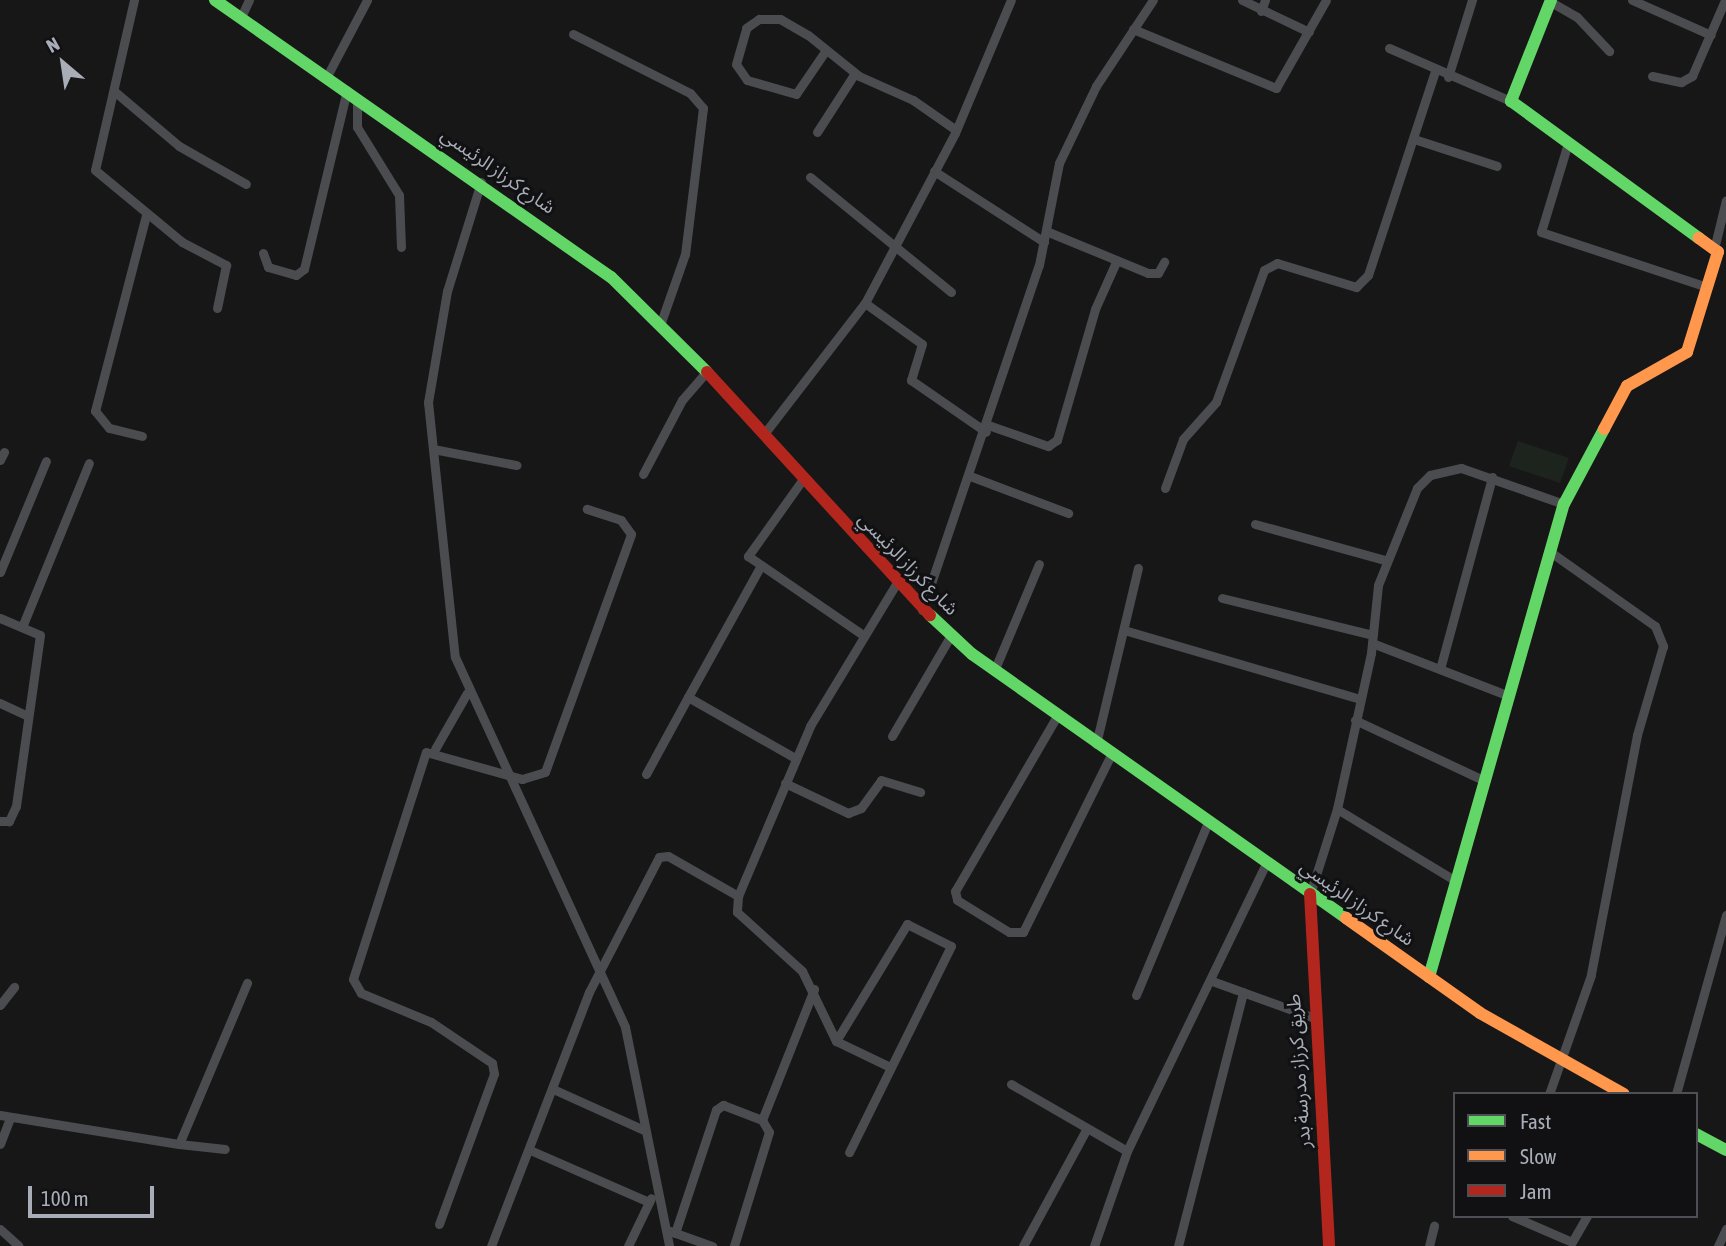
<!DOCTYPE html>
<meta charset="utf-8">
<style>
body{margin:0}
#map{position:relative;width:1726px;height:1246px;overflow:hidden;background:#171717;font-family:"Asap Condensed","Noto Sans Arabic",sans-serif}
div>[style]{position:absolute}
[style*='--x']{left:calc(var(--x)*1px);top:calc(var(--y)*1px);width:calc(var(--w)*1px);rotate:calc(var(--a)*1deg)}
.green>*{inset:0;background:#1d241e}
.street>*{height:9px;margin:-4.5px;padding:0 4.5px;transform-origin:4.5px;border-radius:4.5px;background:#4b4c50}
.fast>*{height:12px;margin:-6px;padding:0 6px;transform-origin:6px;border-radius:6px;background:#63d668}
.slow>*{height:12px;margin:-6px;padding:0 6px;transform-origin:6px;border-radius:6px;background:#ff974d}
.jam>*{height:12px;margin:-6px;padding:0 6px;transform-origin:6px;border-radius:6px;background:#b3261e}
span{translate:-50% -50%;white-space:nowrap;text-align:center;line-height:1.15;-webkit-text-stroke:6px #111113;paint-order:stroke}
.street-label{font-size:19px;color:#a8adb8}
.legend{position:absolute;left:1453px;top:1092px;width:245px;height:126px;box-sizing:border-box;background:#111113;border:2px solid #4d4f55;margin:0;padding:9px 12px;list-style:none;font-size:21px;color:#a8adb8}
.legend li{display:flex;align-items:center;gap:14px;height:35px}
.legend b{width:35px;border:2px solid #4d4f55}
.north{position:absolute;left:28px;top:28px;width:70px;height:70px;-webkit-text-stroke:5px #111113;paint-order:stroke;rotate:331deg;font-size:19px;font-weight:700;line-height:28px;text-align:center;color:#a8adb8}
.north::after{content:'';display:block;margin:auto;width:24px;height:32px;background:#a8adb8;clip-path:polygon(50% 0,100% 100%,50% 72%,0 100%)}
.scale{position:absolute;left:28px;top:1186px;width:126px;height:32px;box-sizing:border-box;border:4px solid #a8adb8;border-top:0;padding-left:9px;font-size:21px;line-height:24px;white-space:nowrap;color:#a8adb8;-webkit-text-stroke:5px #111113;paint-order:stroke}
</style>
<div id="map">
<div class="green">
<div style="clip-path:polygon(1518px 441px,1569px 458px,1560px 483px,1509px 466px)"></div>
</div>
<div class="street">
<div style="--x:134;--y:0;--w:174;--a:102.9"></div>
<div style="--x:95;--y:170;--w:113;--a:39.6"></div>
<div style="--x:182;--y:242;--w:50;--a:27.6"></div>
<div style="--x:226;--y:265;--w:44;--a:101.8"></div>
<div style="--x:1242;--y:0;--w:74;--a:25.5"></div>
<div style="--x:1632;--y:0;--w:86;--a:23.9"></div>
<div style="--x:1551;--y:2;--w:30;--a:30"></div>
<div style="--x:1577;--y:17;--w:47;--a:46.7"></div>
<div style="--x:1261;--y:11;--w:12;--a:-70"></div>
<div style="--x:241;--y:17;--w:19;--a:-65"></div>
<div style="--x:1133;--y:29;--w:155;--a:22.4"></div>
<div style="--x:1276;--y:88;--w:101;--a:-60.4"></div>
<div style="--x:573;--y:34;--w:131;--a:26.8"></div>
<div style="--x:690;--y:93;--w:20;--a:49"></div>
<div style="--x:703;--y:108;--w:147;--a:97"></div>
<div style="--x:685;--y:254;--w:72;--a:109.4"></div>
<div style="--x:1389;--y:48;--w:133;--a:23.5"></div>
<div style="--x:826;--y:50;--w:53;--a:124.3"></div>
<div style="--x:796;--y:94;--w:51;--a:-164.1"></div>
<div style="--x:747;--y:80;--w:19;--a:-125"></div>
<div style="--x:736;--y:64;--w:37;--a:-74"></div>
<div style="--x:746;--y:28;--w:16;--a:-35"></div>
<div style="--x:759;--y:19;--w:21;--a:0"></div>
<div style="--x:780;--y:19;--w:32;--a:30"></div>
<div style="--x:808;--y:35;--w:65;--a:38.8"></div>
<div style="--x:859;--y:76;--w:59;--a:24"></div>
<div style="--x:913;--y:100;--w:52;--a:34.9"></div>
<div style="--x:327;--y:76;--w:86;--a:-62.2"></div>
<div style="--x:1652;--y:76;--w:30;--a:12"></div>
<div style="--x:1681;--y:82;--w:13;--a:-29"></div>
<div style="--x:1692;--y:76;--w:83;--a:-66.5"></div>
<div style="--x:1448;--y:77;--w:81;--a:-72.7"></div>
<div style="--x:114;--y:91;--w:85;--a:40.2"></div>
<div style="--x:179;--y:146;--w:77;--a:29.6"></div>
<div style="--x:357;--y:98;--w:29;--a:90"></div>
<div style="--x:357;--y:127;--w:80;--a:58.3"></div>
<div style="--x:399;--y:195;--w:52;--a:87.8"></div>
<div style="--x:817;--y:132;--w:70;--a:-57.2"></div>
<div style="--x:1414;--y:139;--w:87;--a:18"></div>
<div style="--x:1568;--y:143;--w:93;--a:106.9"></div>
<div style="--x:1541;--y:232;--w:175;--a:18.3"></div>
<div style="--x:934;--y:171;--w:131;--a:32.8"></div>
<div style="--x:810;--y:177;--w:182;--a:39.2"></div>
<div style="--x:481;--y:182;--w:114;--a:107.3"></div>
<div style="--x:447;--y:291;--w:113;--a:99.7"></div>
<div style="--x:428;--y:402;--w:256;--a:84"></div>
<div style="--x:455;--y:657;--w:407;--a:65.3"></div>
<div style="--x:625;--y:1027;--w:223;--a:78.6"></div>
<div style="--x:1046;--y:231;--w:110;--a:22.4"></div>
<div style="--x:1148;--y:273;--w:10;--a:0"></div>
<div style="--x:1158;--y:273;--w:13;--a:-61"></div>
<div style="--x:1714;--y:249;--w:50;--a:-76.2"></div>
<div style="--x:263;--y:253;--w:15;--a:70"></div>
<div style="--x:268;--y:267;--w:29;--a:16"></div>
<div style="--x:296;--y:275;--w:10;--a:-37"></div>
<div style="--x:304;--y:269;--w:184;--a:-76.5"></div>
<div style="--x:865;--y:303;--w:70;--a:35.7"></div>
<div style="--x:922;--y:344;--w:38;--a:107"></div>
<div style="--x:911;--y:380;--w:91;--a:34.7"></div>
<div style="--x:988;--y:425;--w:64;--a:19.3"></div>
<div style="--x:1048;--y:446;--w:11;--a:-34"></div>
<div style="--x:1057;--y:440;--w:136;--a:-73.8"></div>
<div style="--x:1095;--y:309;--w:51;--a:-65.9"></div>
<div style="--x:764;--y:434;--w:165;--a:-52.4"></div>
<div style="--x:865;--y:303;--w:192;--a:-62.1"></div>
<div style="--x:955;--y:133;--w:144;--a:-67.2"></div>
<div style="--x:142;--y:436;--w:34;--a:-166"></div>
<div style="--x:109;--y:428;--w:22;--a:-129"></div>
<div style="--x:95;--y:411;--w:203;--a:-75.4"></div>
<div style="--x:433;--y:449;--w:85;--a:10.9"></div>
<div style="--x:0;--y:460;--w:9;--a:-63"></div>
<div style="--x:643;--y:474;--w:84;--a:-62.2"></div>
<div style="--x:682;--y:400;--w:38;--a:-49"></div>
<div style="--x:970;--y:476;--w:105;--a:20.7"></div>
<div style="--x:803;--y:479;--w:95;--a:125.5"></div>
<div style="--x:748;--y:556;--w:140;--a:34.5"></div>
<div style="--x:1165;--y:488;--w:52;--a:-69.8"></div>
<div style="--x:1183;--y:439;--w:50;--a:-48.3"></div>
<div style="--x:1216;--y:402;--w:140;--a:-70"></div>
<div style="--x:1264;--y:270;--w:15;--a:-28"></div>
<div style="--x:1277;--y:263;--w:83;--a:16.9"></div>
<div style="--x:1356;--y:287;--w:17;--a:-45"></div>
<div style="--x:1368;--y:275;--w:215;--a:-71.8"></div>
<div style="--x:1255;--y:524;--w:135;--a:15.5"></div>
<div style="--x:1549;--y:551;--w:130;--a:35.3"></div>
<div style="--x:1655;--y:626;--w:22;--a:68"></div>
<div style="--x:1663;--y:646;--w:93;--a:106.3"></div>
<div style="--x:1637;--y:735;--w:244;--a:100.9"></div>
<div style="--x:1591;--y:975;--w:126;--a:109.4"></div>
<div style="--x:0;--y:572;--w:120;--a:-67.5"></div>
<div style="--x:1222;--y:598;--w:155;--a:13.8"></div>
<div style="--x:922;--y:610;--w:364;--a:-71.3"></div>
<div style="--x:1039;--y:265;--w:104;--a:-78.9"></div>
<div style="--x:1059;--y:163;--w:85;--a:-64.3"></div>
<div style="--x:1096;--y:86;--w:103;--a:-56.5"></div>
<div style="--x:0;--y:618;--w:43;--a:23"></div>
<div style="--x:40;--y:635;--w:173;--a:98"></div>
<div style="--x:16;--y:806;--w:17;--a:115"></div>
<div style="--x:9;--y:821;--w:9;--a:180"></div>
<div style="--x:22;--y:627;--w:177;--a:-67.8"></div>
<div style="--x:1124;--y:630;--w:246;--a:16.3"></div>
<div style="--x:1372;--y:643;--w:145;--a:21.1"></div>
<div style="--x:1440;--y:669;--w:199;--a:-74.8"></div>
<div style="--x:994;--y:671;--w:116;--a:-67.2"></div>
<div style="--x:688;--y:697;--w:149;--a:-61"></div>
<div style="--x:0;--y:703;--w:29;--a:25"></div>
<div style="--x:1057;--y:716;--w:203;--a:120.2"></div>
<div style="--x:955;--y:891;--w:9;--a:77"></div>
<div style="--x:957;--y:900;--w:61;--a:31.6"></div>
<div style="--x:1009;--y:932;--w:14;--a:0"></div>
<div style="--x:1023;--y:932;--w:198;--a:-63.6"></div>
<div style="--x:1355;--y:720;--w:144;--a:25.1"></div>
<div style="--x:892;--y:736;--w:117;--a:-59.7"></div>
<div style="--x:1096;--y:744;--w:181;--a:-76.6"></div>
<div style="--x:435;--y:749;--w:64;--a:-60.3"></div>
<div style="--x:646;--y:774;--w:88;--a:-61.4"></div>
<div style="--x:688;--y:697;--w:123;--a:29.7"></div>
<div style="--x:785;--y:783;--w:70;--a:25.5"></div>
<div style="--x:848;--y:813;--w:14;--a:-21"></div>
<div style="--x:861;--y:808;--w:34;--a:-54"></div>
<div style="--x:881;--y:780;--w:41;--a:17.1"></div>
<div style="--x:1337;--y:809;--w:139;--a:31.2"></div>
<div style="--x:1310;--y:894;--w:89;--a:-72.4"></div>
<div style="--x:1337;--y:809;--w:160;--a:-77.7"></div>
<div style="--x:1371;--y:653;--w:68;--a:-84.1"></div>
<div style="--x:1378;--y:585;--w:105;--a:-68.1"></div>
<div style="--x:1417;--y:488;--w:18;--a:-45"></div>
<div style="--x:1430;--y:475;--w:32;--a:-13"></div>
<div style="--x:1461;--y:468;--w:109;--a:19.3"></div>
<div style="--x:738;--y:896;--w:185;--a:-67"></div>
<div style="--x:810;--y:726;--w:166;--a:-58.8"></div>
<div style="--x:1212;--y:981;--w:109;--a:19.9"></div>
<div style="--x:1136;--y:995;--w:187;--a:-67.4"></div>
<div style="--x:0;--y:1005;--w:23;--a:-52"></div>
<div style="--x:836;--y:1041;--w:137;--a:-58.7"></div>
<div style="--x:907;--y:924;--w:49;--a:26.6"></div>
<div style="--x:951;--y:946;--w:230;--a:116.3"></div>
<div style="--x:1011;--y:1084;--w:134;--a:30"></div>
<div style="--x:553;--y:1089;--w:100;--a:24.3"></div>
<div style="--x:1676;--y:1094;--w:186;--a:-74.4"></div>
<div style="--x:0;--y:1115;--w:181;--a:9.2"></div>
<div style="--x:179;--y:1144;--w:175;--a:-67.1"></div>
<div style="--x:762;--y:1120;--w:141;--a:-68.3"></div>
<div style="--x:0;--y:1144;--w:28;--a:-69"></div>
<div style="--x:179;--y:1144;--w:46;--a:6.2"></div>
<div style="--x:530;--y:1150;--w:130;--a:23.6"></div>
<div style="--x:1512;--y:1216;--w:65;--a:23.4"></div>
<div style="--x:1572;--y:1242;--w:30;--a:-60"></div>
<div style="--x:439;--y:1224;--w:160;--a:-69.9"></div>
<div style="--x:494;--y:1074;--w:11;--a:-100"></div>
<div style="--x:492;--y:1063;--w:73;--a:-146.1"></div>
<div style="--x:431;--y:1022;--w:76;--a:-157.5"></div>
<div style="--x:361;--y:993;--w:16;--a:-120"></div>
<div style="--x:353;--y:979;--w:238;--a:-72.2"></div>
<div style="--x:426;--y:752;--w:100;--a:15.7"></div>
<div style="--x:522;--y:779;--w:24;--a:-17"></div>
<div style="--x:545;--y:772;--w:253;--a:-70.1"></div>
<div style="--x:631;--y:534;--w:17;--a:-126"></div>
<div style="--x:621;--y:520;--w:36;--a:-162"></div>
<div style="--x:0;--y:1229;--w:25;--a:42"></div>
<div style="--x:670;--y:1231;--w:45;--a:19.7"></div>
<div style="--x:675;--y:1233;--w:130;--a:-71.6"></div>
<div style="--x:716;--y:1110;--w:9;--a:-36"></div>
<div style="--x:723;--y:1105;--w:42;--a:21"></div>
<div style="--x:762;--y:1120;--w:14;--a:60"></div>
<div style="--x:769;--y:1132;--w:119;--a:107.1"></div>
<div style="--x:491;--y:1246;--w:272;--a:-68.9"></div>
<div style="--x:589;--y:992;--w:152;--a:-62.6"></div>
<div style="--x:659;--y:857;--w:9;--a:-6"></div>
<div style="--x:668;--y:856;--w:81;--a:29.7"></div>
<div style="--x:738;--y:896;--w:16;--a:94"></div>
<div style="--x:737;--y:912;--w:88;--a:42.2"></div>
<div style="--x:802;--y:971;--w:78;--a:64.1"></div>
<div style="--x:836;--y:1041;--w:58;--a:25.7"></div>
<div style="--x:628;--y:1246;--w:53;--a:-64.4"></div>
<div style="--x:1023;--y:1246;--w:134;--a:-61.5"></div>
<div style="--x:1094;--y:1246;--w:101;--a:-70.8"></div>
<div style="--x:1127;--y:1151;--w:320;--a:-64.2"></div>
<div style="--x:1178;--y:1246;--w:262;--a:-75.6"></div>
<div style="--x:1429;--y:1246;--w:21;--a:-76"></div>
<div style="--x:1718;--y:1246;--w:19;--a:-65"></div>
</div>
<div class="fast">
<div style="--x:215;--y:0;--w:483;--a:35"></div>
<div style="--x:611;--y:277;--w:135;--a:44.7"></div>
<div style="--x:1551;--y:0;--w:109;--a:111.6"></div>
<div style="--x:1511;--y:101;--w:233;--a:36.1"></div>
<div style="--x:930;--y:615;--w:57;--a:42.9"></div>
<div style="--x:972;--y:654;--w:458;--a:35.2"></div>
<div style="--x:1429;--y:977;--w:492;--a:-74.1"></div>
<div style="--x:1564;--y:504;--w:85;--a:-61.9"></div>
<div style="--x:1696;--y:1134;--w:34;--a:28"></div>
</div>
<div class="slow">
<div style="--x:1604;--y:429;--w:49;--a:-61.9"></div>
<div style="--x:1627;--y:386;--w:69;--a:-29.5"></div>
<div style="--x:1687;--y:352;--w:105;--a:-72.8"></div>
<div style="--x:1718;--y:252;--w:24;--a:-144"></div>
<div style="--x:1346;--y:918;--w:164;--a:35.3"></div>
<div style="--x:1480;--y:1013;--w:165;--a:29.4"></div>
</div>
<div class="jam">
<div style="--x:707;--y:372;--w:330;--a:47.5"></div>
<div style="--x:1310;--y:894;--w:353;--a:86.9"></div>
</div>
<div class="street-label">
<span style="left:498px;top:171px;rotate:35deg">شارع كرزاز الرئيسي</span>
<span style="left:908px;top:564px;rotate:46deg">شارع كرزاز الرئيسي</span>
<span style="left:1357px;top:903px;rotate:35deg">شارع كرزاز الرئيسي</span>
<span style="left:1299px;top:1071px;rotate:-94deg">طريق كرزاز مدرسة بدر</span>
</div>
<ul class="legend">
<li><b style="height:9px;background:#63d668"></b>Fast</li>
<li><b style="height:9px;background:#ff974d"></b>Slow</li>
<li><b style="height:9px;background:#b3261e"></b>Jam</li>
</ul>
<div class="north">N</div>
<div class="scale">100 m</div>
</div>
